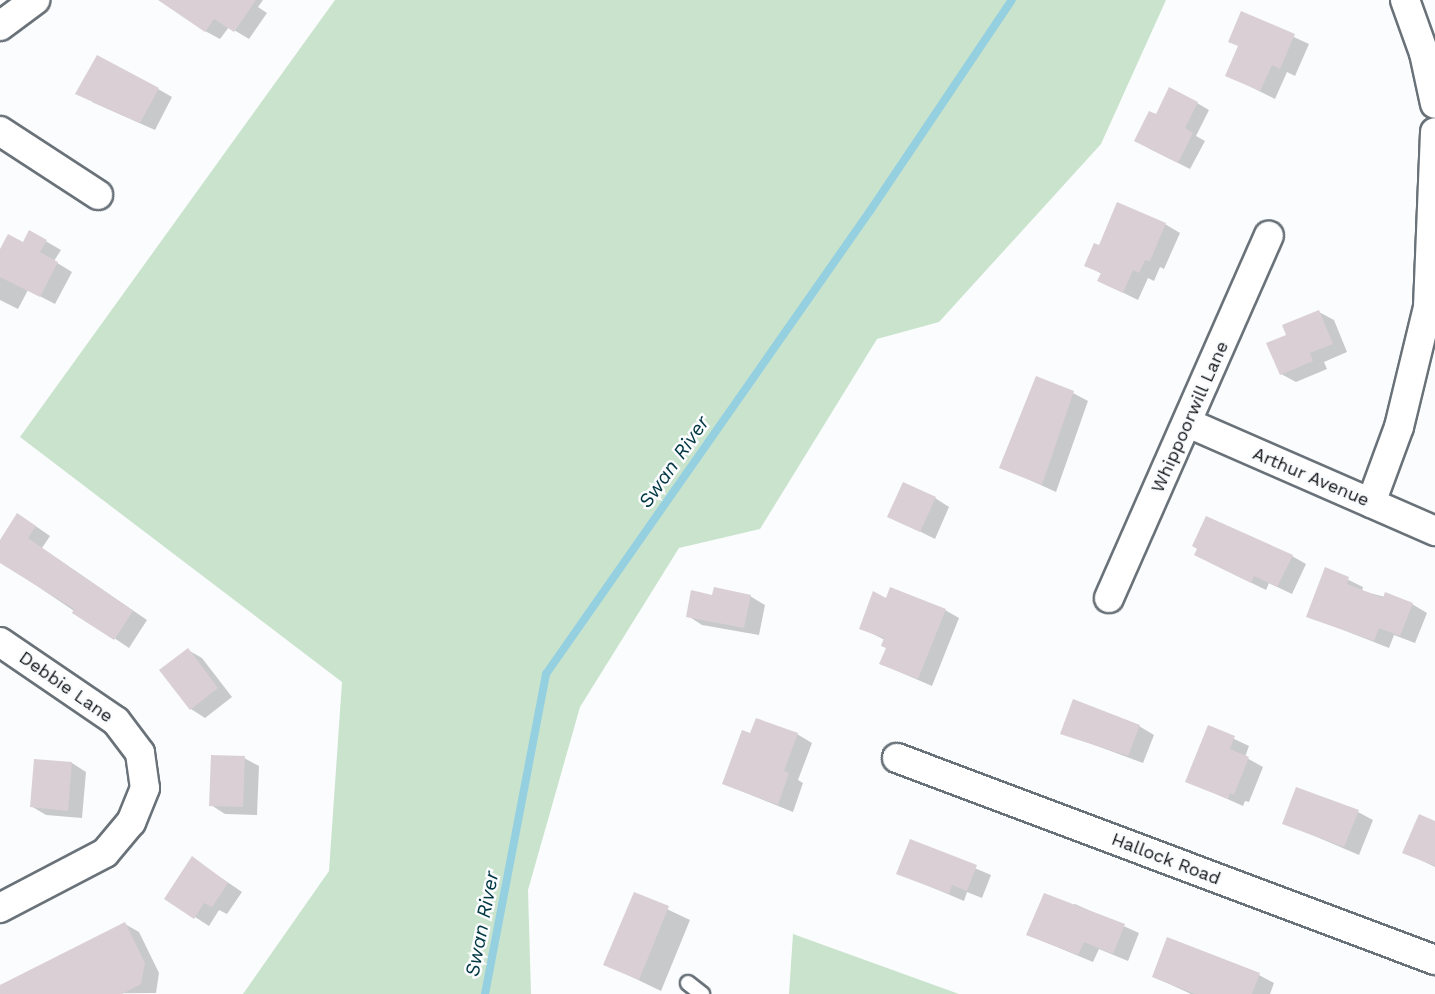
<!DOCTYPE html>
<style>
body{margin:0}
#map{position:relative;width:1435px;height:994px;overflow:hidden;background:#fafcfd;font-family:"Work Sans",sans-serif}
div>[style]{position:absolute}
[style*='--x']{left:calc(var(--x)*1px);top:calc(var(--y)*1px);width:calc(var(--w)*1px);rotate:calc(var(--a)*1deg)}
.green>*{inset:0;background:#cae3cd}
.shadow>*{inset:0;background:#0003}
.stream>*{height:8px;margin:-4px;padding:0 4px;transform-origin:4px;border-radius:4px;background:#95d0e1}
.building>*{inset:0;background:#dacfd4}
.roads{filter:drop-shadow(2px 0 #6a7279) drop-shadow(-2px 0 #6a7279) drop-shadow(0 2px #6a7279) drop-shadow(0 -2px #6a7279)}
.service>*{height:14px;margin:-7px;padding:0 7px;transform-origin:7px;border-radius:7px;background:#fff}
.minor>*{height:28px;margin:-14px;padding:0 14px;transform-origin:14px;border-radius:14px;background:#fff}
span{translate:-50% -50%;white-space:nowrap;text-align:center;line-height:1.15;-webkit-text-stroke:5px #fafcfd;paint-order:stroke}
.street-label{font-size:18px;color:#111517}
.water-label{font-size:20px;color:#003743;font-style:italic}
</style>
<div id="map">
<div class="green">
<div style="clip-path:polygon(335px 0,1166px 0,1101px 144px,939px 322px,877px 339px,760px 529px,679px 548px,580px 707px,528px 890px,531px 994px,243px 994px,329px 871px,342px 682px,20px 437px)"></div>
<div style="clip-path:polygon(793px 934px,959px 994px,789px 994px)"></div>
</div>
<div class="shadow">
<div style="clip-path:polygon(184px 0,263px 0,258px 7px,267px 13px,249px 39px,229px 27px,220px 39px,205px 31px)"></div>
<div style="clip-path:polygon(1242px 13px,1309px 44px,1295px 76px,1287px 72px,1275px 99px,1227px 75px,1239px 47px)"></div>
<div style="clip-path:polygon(158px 89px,172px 97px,155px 130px,92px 102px)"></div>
<div style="clip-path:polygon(1197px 103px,1209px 110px,1196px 136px,1205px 141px,1190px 169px,1148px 148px,1156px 116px)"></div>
<div style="clip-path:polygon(1165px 224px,1180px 233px,1164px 269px,1160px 267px,1154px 281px,1148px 278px,1138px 300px,1099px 281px,1102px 274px,1086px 265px)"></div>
<div style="clip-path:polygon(30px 232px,61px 250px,54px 261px,72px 272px,55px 304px,28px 290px,18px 309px,0 300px,0 251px,23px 245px)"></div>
<div style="clip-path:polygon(1319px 312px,1334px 320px,1347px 352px,1324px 362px,1327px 369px,1296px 382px,1281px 374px,1288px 336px)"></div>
<div style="clip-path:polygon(1073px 393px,1088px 401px,1056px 492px,1001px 467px)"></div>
<div style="clip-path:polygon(935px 498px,949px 507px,935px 539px,889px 516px)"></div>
<div style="clip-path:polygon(34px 525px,50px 536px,42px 548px,147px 620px,129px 648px,0 561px,0 547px)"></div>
<div style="clip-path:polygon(1292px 556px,1306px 564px,1292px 594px,1269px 583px,1266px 590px,1211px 563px)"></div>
<div style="clip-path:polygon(1326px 569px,1363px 587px,1362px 591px,1412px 604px,1427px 613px,1415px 643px,1394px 635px,1389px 648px,1308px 616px)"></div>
<div style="clip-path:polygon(713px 596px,750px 596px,765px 605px,759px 635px,702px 625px,688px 616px)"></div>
<div style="clip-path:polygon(887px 600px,945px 610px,959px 618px,932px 686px,881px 664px,887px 648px,885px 640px,861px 628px)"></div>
<div style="clip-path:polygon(188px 650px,202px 658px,232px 697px,205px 718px,191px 709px)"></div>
<div style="clip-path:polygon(1139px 726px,1154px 735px,1143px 763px,1062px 733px)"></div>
<div style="clip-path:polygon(1209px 727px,1249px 746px,1245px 757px,1263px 767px,1249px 802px,1245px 801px,1243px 806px,1187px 781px)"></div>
<div style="clip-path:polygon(797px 734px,812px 743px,798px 780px,803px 783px,793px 812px,724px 784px,751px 735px)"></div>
<div style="clip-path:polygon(244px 758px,259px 766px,257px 815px,225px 814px,211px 805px)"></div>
<div style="clip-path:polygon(72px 763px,86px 772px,82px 818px,46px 815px,31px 806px)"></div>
<div style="clip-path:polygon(1358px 812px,1373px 820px,1359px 855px,1284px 823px)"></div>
<div style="clip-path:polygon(1435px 822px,1435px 867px,1404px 852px)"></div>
<div style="clip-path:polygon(911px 841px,991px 875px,982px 898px,967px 892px,964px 901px,898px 873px)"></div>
<div style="clip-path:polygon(192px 858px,242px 892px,227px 914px,219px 910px,209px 926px,195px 917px)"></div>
<div style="clip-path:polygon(635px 894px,690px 920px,661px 991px,605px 964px)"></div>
<div style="clip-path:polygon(1075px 904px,1139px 933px,1128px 961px,1099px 949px,1093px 962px,1028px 935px)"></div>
<div style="clip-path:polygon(125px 924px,139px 932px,159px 973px,156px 993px,6px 994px)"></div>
<div style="clip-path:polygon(1259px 975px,1274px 983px,1270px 994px,1191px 994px,1154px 977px)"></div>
</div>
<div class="stream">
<div style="--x:485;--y:994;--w:326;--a:-79.2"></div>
<div style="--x:546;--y:674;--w:565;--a:-55.02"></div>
<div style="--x:870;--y:211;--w:254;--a:-56.1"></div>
</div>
<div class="building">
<div style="clip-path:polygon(158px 0,256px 0,234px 32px,214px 19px,205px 32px)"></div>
<div style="clip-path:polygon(1241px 11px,1295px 34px,1280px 69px,1272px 65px,1260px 91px,1225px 76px,1238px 46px,1228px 42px)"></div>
<div style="clip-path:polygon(97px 55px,159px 88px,140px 123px,75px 94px)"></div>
<div style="clip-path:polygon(1169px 87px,1198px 102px,1185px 128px,1193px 133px,1178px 163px,1134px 141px,1149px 111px,1156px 114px)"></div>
<div style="clip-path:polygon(1117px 202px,1166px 223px,1150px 261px,1145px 260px,1139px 273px,1133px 270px,1123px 293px,1097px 281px,1101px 273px,1084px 266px,1094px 243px,1099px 245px)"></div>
<div style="clip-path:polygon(29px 230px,47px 240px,40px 252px,58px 262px,40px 297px,0 277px,0 249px,8px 234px,23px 242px)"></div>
<div style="clip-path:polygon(1319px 310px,1333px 344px,1310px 353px,1313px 361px,1280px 375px,1266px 343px,1286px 335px,1282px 325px)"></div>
<div style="clip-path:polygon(1036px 376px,1074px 391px,1042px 485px,999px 468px)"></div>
<div style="clip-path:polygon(903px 482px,936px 497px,920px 532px,887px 517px)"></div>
<div style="clip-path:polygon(17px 513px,36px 526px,28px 538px,133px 611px,114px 640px,72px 613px,74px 609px,0 563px,0 540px)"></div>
<div style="clip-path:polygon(1206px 516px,1293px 555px,1277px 587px,1254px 576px,1251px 583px,1194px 555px,1197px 549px,1192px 546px)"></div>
<div style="clip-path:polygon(1325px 567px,1349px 577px,1347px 584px,1383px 598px,1385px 592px,1413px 603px,1400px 636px,1379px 628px,1374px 641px,1306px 617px)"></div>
<div style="clip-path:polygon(714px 587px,751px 595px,744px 628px,686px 617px,691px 590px,712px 595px)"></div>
<div style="clip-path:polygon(890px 587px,946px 609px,918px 679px,879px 664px,886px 648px,881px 646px,884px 638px,859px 629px,873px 591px,886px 598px)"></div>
<div style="clip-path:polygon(188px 648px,218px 688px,190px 710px,159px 670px)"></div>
<div style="clip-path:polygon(1073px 699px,1140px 725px,1128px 756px,1060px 734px)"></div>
<div style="clip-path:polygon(756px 718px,798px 733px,784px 771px,789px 773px,778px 805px,722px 784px,742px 730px,750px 733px)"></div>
<div style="clip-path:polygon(1208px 725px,1235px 736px,1230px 749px,1249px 757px,1234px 795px,1230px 793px,1228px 799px,1185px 782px)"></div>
<div style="clip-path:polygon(211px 755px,245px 756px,243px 807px,209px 806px)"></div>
<div style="clip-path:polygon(34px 759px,72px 762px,68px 811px,30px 807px)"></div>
<div style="clip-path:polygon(1296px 787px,1359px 810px,1344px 847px,1282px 824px)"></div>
<div style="clip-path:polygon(1419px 814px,1435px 821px,1435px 866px,1402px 853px)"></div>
<div style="clip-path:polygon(910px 839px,977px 865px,967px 891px,952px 885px,949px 894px,896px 874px)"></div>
<div style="clip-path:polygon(192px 856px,228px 883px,212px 907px,204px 903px,194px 919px,164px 899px)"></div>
<div style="clip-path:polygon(634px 892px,669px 906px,639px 980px,603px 965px)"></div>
<div style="clip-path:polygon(1044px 893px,1125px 924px,1113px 954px,1084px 942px,1078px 955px,1026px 935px)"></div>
<div style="clip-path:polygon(125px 922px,145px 963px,141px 984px,122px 994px,0 994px,0 985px)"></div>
<div style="clip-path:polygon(1167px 937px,1260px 973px,1252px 994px,1195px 994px,1152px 977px)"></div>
</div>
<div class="roads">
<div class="service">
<div style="--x:688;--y:983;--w:18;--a:38"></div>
</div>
<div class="minor">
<div style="--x:1405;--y:0;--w:56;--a:70.3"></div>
<div style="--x:1424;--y:53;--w:52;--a:77.8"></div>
<div style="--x:0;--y:26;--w:44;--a:-36.6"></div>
<div style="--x:0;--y:131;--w:117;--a:33.1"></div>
<div style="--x:1188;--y:423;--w:270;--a:23.6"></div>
<div style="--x:1371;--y:503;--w:81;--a:-69.8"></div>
<div style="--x:1399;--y:427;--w:123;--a:-76.4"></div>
<div style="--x:1428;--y:307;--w:175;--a:-87.7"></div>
<div style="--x:1109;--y:598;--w:396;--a:-66.2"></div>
<div style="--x:0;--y:642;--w:140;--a:34.3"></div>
<div style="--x:116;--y:721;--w:40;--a:53"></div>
<div style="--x:140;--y:753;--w:35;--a:82"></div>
<div style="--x:145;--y:788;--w:37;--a:112"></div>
<div style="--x:131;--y:822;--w:40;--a:130"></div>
<div style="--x:105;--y:853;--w:119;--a:152.4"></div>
<div style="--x:897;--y:758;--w:575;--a:20.58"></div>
</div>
</div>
<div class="street-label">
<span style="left:1190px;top:417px;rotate:-66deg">Whippoorwill Lane</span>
<span style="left:1311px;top:477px;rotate:23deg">Arthur Avenue</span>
<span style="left:66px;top:687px;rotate:35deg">Debbie Lane</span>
<span style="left:1166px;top:859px;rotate:21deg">Hallock Road</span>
</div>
<div class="water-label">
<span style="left:674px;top:462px;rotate:-55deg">Swan River</span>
<span style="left:482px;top:924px;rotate:-79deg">Swan River</span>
</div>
</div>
